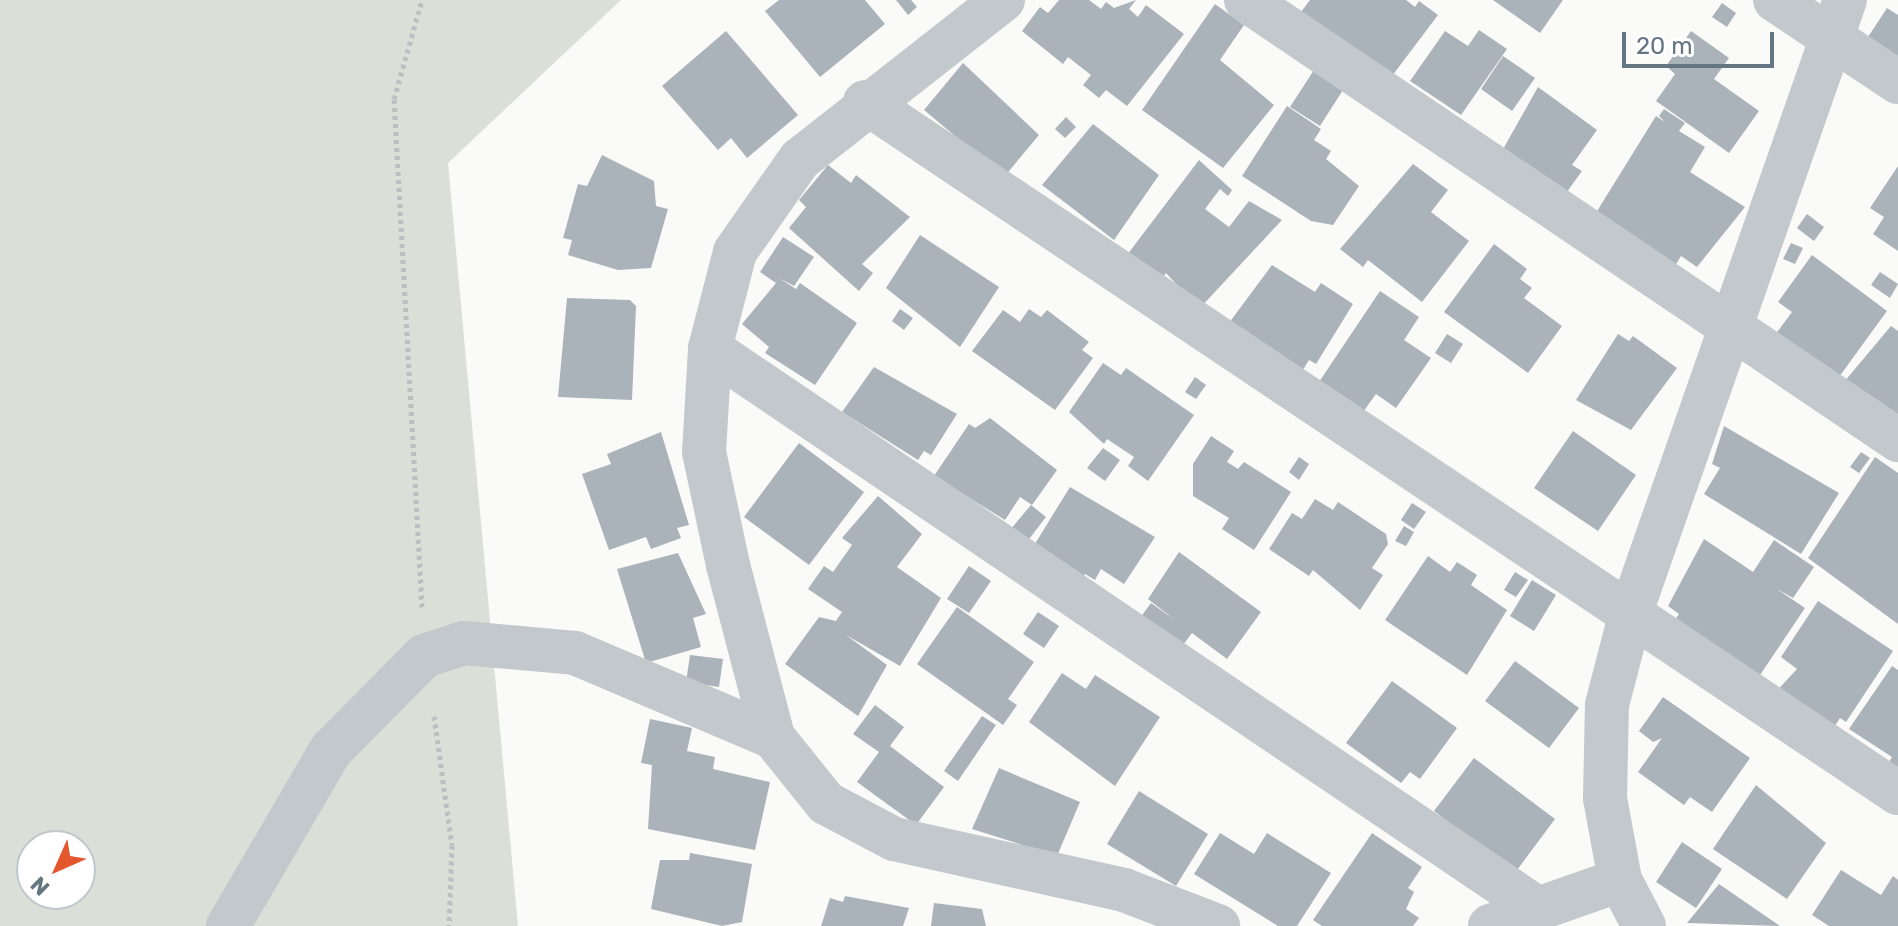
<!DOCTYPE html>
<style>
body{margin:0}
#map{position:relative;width:1898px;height:926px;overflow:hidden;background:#fafaf8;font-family:Rubik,sans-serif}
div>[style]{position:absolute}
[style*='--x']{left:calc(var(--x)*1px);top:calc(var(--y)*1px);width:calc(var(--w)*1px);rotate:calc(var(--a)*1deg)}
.green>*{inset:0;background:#dadfd7}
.building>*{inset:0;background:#aab3b9}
.path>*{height:5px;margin-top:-2.5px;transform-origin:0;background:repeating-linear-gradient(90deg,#bbbfc2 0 4px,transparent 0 8px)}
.minor>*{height:44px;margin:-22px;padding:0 22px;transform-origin:22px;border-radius:22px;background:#c3c8cc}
span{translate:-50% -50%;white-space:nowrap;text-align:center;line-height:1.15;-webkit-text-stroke:8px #fff;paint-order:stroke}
.north{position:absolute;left:16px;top:830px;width:80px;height:80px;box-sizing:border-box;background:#fff;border:2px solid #c1c8cd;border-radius:50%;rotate:225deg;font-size:22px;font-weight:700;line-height:32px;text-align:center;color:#657683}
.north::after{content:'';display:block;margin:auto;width:28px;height:36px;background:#e4572e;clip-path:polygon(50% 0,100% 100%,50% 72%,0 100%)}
.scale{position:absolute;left:1622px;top:32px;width:152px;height:36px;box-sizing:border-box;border:4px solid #657683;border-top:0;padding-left:10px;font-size:24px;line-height:28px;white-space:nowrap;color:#657683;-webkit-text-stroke:6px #fff;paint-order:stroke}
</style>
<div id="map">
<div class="green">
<div style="clip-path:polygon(evenodd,0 0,621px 0,448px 163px,518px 926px,0 926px,0 0,32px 846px,80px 846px,80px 894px,32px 894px,32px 846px)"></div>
</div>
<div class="building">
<div style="clip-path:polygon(779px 0,865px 0,885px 24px,820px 77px,765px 11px)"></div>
<div style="clip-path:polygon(896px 0,911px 0,917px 7px,908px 15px)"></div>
<div style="clip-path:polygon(1059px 0,1089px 0,1101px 9px,1106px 2px,1114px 8px,1136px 0,1129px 9px,1138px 17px,1146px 5px,1184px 34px,1127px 106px,1106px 90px,1099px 98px,1083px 85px,1091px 75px,1068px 57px,1063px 64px,1022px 31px,1040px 7px,1048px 13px)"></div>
<div style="clip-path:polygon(1310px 0,1406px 0,1415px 7px,1419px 1px,1438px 15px,1392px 76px,1298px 16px)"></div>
<div style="clip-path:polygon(1493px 0,1563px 0,1540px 33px)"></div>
<div style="clip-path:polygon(1722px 3px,1736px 13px,1727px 27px,1712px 17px)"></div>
<div style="clip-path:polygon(1215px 4px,1244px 25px,1220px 60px,1274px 105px,1223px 168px,1142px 110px)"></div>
<div style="clip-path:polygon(1887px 8px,1898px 15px,1898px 57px,1868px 37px)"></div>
<div style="clip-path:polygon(1479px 30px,1507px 49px,1461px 115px,1410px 81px,1445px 31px,1468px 46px)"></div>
<div style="clip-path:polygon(726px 31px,798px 115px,747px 158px,731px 138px,718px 150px,662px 86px)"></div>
<div style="clip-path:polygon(1691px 31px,1729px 58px,1714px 79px,1759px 111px,1729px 153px,1656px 101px,1675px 74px,1666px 66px)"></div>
<div style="clip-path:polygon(1503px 56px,1535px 78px,1512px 111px,1481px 89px)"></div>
<div style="clip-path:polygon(963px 63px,1039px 135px,1004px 177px,924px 110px)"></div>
<div style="clip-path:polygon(1314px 70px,1343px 90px,1320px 126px,1290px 107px)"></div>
<div style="clip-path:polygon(1538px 87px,1597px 130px,1572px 165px,1582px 171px,1564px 196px,1502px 151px)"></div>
<div style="clip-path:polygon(1287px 106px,1321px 129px,1314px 140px,1331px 151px,1326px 159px,1359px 186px,1333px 225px,1311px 221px,1242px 176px)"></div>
<div style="clip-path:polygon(1664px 109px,1685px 123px,1679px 131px,1705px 147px,1690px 172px,1745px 207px,1697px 267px,1681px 256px,1675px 266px,1594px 216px,1656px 116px,1665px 122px,1659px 116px)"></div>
<div style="clip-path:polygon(1066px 117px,1076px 127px,1065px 138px,1055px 129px)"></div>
<div style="clip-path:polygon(1093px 124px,1159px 175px,1114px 240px,1042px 185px)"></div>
<div style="clip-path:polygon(602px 155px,654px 181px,656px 206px,668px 209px,651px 268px,618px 270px,568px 255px,572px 240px,563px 238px,578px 184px,587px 186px)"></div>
<div style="clip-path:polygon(1199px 160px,1232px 190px,1228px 196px,1220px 189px,1205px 209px,1229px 227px,1249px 201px,1282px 220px,1199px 309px,1166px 273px,1161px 280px,1127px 255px)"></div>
<div style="clip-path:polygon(1413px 164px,1448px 190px,1431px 212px,1469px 241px,1422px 302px,1368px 260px,1363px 267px,1340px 249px)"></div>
<div style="clip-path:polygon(828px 165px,851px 183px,856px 175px,910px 217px,862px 264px,873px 273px,859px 291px,789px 228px,806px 207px,799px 200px)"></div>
<div style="clip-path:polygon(1898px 166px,1898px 251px,1873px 234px,1884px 217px,1870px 208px)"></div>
<div style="clip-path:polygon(1807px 214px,1824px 227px,1814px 241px,1797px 228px)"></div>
<div style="clip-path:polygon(920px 235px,999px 287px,960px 347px,886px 288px)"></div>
<div style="clip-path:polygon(783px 237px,814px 257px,794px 286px,779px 278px,796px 289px,800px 283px,857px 323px,815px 385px,765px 353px,769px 347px,742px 324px,776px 283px,760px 272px)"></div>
<div style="clip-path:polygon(1791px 243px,1803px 248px,1795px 264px,1783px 259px)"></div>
<div style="clip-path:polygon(1494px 244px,1527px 269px,1520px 279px,1532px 288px,1524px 298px,1562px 326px,1528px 373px,1444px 312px)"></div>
<div style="clip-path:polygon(1812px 255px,1887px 311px,1839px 377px,1775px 335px,1792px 312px,1778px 302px)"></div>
<div style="clip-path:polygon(1272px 265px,1315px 292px,1321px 283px,1353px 304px,1316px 364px,1309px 360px,1298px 378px,1223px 331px)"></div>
<div style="clip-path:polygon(1880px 272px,1898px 284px,1890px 298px,1871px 285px)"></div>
<div style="clip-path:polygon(1380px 291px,1419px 317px,1404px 340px,1431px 358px,1396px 408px,1376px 394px,1363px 412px,1319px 382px)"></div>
<div style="clip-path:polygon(567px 298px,630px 300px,636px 306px,632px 400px,558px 397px)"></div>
<div style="clip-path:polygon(900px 309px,913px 318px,904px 330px,892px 321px)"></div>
<div style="clip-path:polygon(1029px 309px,1041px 317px,1047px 310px,1089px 342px,1082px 350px,1093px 358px,1055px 410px,972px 351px,1003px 310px,1020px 322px)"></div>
<div style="clip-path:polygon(1891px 326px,1898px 331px,1898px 418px,1844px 382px)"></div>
<div style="clip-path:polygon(1447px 334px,1463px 344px,1451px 363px,1435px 353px)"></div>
<div style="clip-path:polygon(1618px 334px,1629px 341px,1633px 336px,1677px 368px,1631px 430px,1576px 400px)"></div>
<div style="clip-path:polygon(1103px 363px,1121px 375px,1126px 368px,1194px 415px,1148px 481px,1128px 466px,1134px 457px,1107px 439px,1104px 444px,1069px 412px)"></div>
<div style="clip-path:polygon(874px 367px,957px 414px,931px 455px,924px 451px,918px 460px,842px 412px)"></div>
<div style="clip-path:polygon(1195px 377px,1206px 385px,1196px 399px,1185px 392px)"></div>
<div style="clip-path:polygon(990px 418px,1057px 470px,1032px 505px,1020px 497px,1005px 520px,934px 476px,969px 424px,975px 428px)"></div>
<div style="clip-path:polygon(1724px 426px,1839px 493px,1801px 554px,1704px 494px,1720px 468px,1712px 464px)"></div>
<div style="clip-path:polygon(1573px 431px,1636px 475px,1598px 531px,1534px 488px)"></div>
<div style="clip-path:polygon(661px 432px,689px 525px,677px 528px,681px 538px,651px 549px,646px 537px,609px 550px,582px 474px,611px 464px,607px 454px)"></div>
<div style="clip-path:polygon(1211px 436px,1234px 451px,1227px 462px,1238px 469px,1244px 462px,1291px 492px,1254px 550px,1222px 529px,1229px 518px,1193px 496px,1193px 464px)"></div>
<div style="clip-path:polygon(799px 443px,864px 492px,809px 565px,744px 517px)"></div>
<div style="clip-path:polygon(1103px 448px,1120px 460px,1105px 481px,1087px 468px)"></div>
<div style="clip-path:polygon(1861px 452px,1870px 458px,1859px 473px,1850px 467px)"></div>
<div style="clip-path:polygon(1299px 457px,1309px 464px,1299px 480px,1289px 472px)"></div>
<div style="clip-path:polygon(1875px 457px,1898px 473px,1898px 624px,1808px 558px)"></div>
<div style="clip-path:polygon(1070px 487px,1155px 537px,1124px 584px,1101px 569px,1095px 580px,1085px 574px,1080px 582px,1033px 547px)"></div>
<div style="clip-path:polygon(878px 496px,922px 534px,897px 567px,941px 598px,900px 666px,846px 635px,887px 665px,858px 716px,785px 664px,819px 617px,836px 621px,842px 612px,808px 589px,824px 566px,833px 572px,852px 545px,842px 538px)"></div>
<div style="clip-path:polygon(1315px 499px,1333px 510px,1338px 502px,1386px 534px,1388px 544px,1372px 568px,1383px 575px,1360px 610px,1313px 570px,1309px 576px,1269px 549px,1292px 513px,1302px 519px)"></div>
<div style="clip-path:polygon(1412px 503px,1426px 512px,1414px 529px,1401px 520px)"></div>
<div style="clip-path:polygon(1031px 505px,1046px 517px,1026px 543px,1010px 530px)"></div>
<div style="clip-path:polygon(1404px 526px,1414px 532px,1406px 546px,1395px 541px)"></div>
<div style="clip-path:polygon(1704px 539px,1753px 572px,1774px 540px,1814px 567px,1793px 598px,1777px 589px,1805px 608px,1758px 678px,1674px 621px,1679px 614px,1668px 606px)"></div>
<div style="clip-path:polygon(1179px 552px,1261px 612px,1227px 659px,1192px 633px,1180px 649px,1140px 618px,1151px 603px,1175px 620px,1148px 599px)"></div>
<div style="clip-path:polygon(678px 553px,706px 614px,693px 618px,701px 647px,646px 663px,617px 569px)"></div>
<div style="clip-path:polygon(1428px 556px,1450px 572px,1457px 562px,1477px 575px,1471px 585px,1507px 610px,1467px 675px,1385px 620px)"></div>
<div style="clip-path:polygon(969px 566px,991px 581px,969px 613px,947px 599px)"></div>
<div style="clip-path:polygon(1515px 572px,1528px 580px,1516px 597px,1504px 590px)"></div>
<div style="clip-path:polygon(1532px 580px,1556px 595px,1534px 631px,1510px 616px)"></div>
<div style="clip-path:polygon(1818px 601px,1893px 651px,1846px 722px,1840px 718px,1830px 733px,1773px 695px,1797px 669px,1781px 657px)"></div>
<div style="clip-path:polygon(957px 607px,1034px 662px,1008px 699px,1017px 705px,1003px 725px,917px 664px)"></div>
<div style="clip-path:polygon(1038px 612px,1059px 626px,1044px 648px,1023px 634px)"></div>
<div style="clip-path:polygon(690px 655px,723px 659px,719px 687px,686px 682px)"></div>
<div style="clip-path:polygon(1515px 661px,1579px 708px,1549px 748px,1485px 701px)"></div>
<div style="clip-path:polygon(1892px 666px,1898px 670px,1898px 779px,1884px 770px,1892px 757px,1849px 729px)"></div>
<div style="clip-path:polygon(1062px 673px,1086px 689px,1095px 675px,1160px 717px,1115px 786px,1029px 722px)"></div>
<div style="clip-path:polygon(1392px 681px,1457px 728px,1420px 779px,1410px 772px,1401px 783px,1346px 743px)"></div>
<div style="clip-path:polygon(1663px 697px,1750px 758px,1712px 812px,1690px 797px,1684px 805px,1638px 772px,1662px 738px,1653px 742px,1639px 731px)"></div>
<div style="clip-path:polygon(875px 705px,904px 727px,890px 746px,944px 787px,916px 825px,857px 782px,879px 752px,853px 734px)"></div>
<div style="clip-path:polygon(982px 716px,996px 725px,958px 781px,944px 771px)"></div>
<div style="clip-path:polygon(650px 719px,692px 728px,687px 751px,715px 757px,713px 769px,770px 782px,755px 850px,648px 829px,652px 765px,641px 763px)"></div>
<div style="clip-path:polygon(1474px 758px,1555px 819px,1514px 874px,1434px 811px)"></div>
<div style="clip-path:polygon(999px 768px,1080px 802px,1057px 856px,972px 829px)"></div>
<div style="clip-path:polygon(1756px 785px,1826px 843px,1787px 899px,1713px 849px)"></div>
<div style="clip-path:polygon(1139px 791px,1208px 834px,1176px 886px,1107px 844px)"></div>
<div style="clip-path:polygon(1220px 833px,1254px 854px,1267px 833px,1331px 873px,1297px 926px,1278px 926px,1194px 874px)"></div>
<div style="clip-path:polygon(1372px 833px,1422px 867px,1408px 888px,1414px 892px,1406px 909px,1419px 918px,1413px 926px,1322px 926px,1313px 920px)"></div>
<div style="clip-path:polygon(1682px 842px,1722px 869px,1696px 908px,1656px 882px)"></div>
<div style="clip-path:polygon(690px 853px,752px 864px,742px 922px,722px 926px,651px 909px,660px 860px,689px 860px)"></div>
<div style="clip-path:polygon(1841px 870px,1881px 895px,1893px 876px,1898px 880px,1898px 926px,1829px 926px,1812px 915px)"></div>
<div style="clip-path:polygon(1719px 884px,1780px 926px,1687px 923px)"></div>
<div style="clip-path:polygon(845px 896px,909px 908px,903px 926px,821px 926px,830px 898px,843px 902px)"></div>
<div style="clip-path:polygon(934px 903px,982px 909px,986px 926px,931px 926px)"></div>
</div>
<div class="path">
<div style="--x:422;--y:607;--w:509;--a:-93.15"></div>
<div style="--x:394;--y:99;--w:103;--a:-74.2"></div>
<div style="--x:434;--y:716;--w:130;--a:82.1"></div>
<div style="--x:452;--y:845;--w:81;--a:92.1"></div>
</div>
<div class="minor">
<div style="--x:1003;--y:0;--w:258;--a:141.9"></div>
<div style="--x:800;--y:159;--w:113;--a:125"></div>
<div style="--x:735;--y:252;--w:100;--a:104.5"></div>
<div style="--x:710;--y:349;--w:103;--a:93.3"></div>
<div style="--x:704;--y:452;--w:116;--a:78"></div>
<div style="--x:728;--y:565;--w:178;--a:75.3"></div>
<div style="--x:773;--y:737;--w:85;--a:51.2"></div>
<div style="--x:826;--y:803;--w:77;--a:27.9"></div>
<div style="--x:894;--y:839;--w:236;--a:12.5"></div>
<div style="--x:1124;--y:890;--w:101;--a:21"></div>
<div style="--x:1246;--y:0;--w:787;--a:34.01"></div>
<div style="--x:1775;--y:0;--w:148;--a:33.7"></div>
<div style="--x:865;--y:102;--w:1243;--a:33.78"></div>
<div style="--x:710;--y:349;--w:998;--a:34.06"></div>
<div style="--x:228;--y:926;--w:204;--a:-59.7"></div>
<div style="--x:331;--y:750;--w:132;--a:-45.3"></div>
<div style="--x:424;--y:656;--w:42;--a:-18"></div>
<div style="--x:464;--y:643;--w:111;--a:5.1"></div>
<div style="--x:575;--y:653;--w:215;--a:23"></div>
<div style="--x:1490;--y:926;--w:138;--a:-19.5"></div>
<div style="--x:1644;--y:926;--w:52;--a:-117.6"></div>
<div style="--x:1620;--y:880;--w:83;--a:-100.4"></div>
<div style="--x:1605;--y:798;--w:93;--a:-88.8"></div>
<div style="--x:1607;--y:705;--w:96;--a:-75.5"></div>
<div style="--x:1631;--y:612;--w:648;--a:-70.73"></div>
</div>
<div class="north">N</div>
<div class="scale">20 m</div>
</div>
